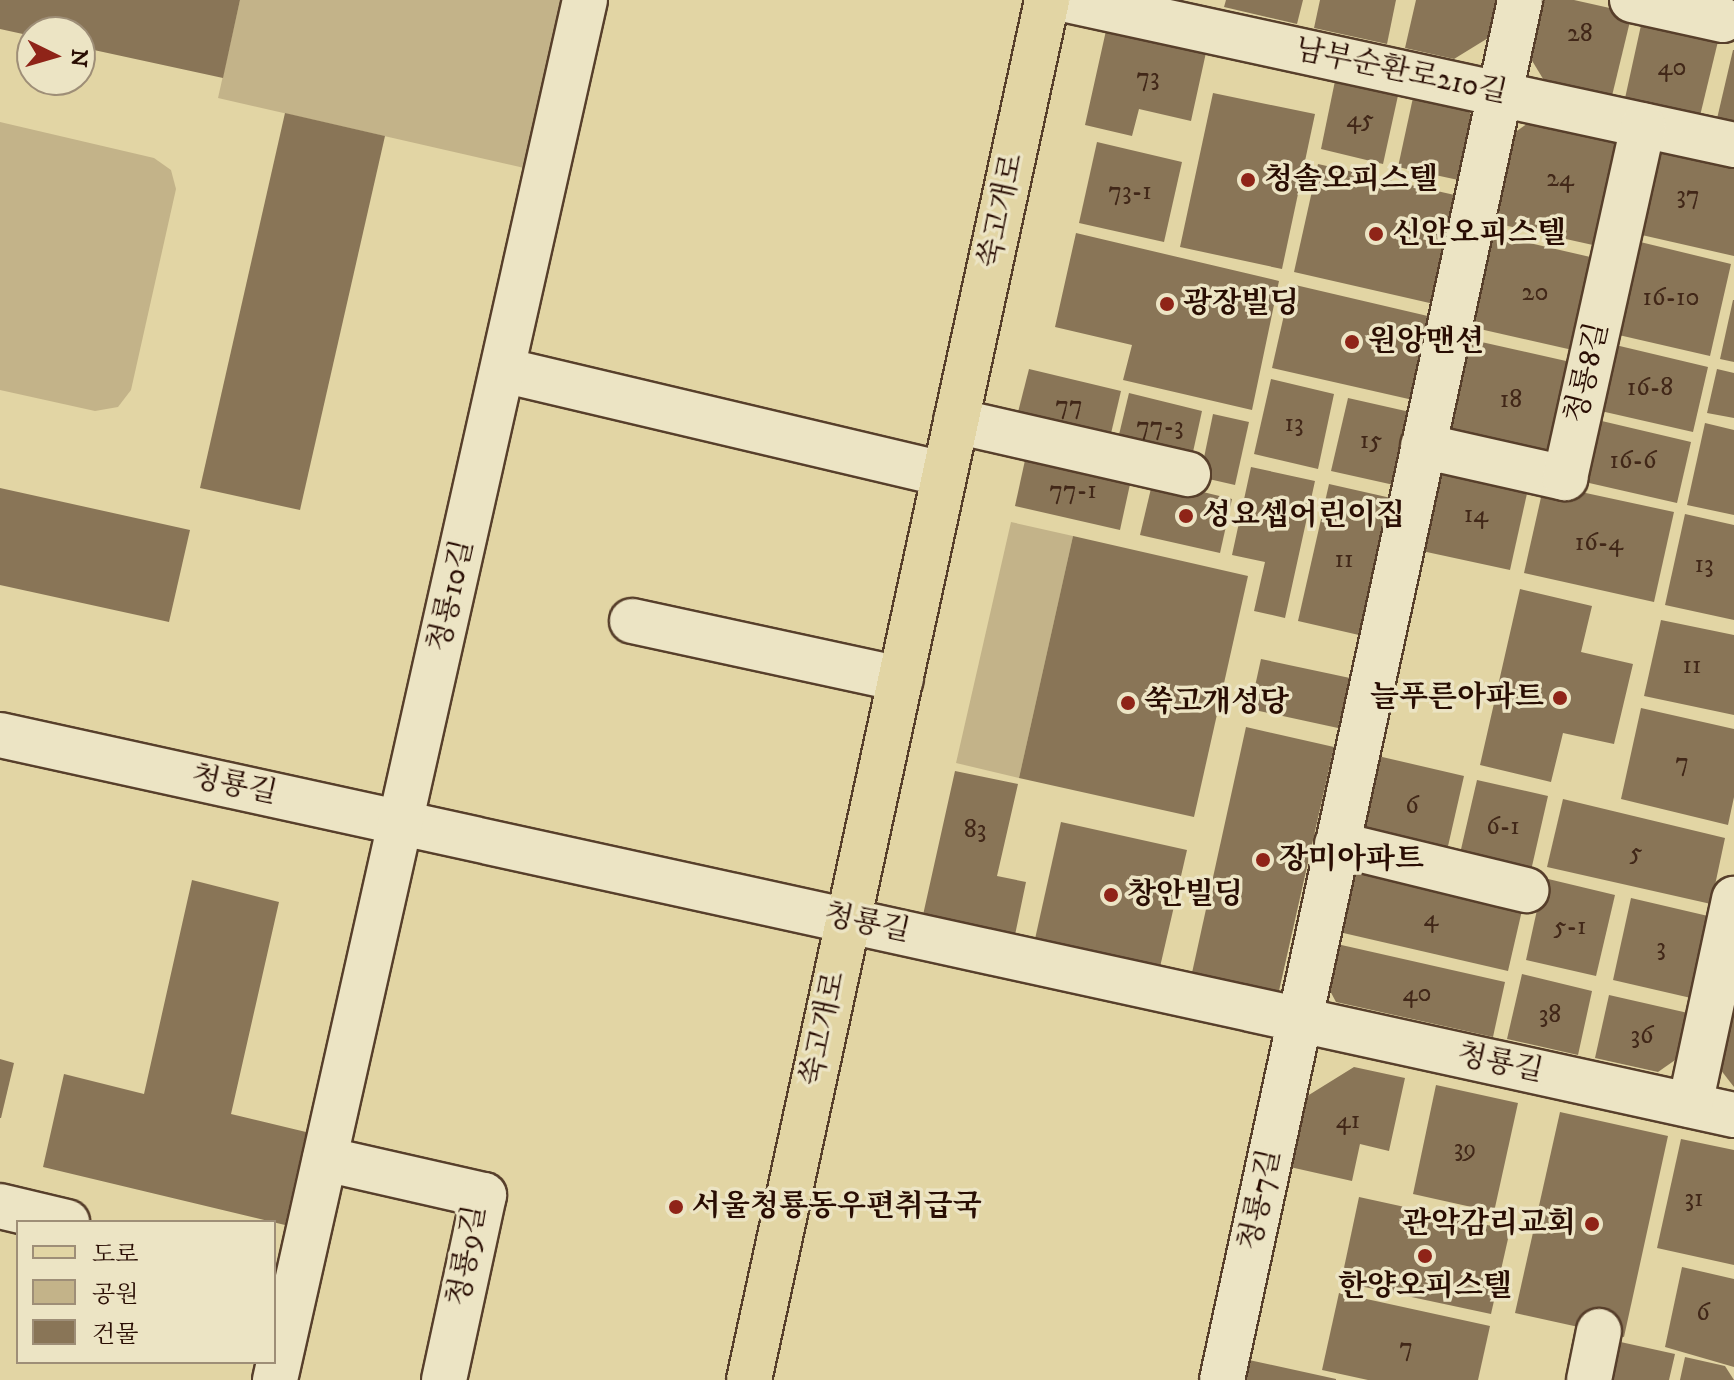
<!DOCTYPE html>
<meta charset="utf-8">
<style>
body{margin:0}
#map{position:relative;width:1734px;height:1380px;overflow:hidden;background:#e2d5a4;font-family:"IM FELL DW Pica","Noto Serif KR",serif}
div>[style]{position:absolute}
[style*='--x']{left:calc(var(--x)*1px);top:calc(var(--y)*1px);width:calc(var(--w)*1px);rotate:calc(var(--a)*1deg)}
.green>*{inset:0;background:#c3b389}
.building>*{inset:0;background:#897557}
.roads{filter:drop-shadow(2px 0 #573f2b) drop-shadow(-2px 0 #573f2b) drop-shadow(0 2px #573f2b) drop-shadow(0 -2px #573f2b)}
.minor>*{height:44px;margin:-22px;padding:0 22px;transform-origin:22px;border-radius:22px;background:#ece4c4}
.major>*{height:44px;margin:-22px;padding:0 22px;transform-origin:22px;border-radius:22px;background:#e2d5a4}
.dots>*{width:22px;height:22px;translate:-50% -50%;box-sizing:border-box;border:4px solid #ece4c4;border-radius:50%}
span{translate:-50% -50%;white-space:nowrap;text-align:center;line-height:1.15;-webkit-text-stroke:7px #ece4c4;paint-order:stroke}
.number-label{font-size:26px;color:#412718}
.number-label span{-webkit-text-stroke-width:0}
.street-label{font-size:30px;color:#290d03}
.poi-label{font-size:30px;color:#290d03;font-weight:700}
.left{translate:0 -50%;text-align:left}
.right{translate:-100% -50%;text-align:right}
.legend{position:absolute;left:16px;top:1220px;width:260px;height:144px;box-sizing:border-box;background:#ece4c4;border:2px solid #9e8e77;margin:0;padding:10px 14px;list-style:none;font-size:24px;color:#290d03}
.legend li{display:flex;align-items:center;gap:16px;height:40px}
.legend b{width:40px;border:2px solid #9e8e77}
.north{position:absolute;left:16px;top:16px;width:80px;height:80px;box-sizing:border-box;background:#ece4c4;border:2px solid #9e8e77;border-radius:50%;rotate:95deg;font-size:22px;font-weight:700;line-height:32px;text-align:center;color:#290d03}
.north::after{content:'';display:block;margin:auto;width:28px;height:36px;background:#8f2418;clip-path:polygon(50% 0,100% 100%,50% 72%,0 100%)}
</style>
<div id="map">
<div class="green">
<div style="clip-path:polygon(240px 0,585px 0,546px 173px,218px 98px)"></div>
<div style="clip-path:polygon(0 122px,154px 158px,171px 170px,176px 189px,131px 390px,118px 407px,95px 411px,0 390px)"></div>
<div style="clip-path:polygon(1011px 522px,1073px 536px,1019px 778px,956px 763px)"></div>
</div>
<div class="building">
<div style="clip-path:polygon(0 0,240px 0,223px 78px,80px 47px,80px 32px,32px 32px,32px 36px,0 29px)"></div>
<div style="clip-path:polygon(1226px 0,1303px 0,1297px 24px,1224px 7px)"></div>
<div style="clip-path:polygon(1320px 0,1396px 0,1387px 44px,1314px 28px)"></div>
<div style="clip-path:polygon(1416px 0,1501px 0,1493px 35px,1454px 59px,1405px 48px)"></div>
<div style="clip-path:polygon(1540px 0,1574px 0,1632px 13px,1611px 100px,1548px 87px,1528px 54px)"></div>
<div style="clip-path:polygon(1643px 16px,1720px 33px,1699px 120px,1624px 103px)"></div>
<div style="clip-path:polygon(1107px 26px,1207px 48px,1191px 121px,1139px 109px,1132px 136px,1085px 125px)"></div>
<div style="clip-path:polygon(1733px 50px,1734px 50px,1734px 127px,1716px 123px)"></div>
<div style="clip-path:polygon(1336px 76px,1399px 91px,1383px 164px,1321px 149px)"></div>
<div style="clip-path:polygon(1213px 93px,1315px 114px,1282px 269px,1180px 247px)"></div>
<div style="clip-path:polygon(1414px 93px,1465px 105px,1476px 123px,1463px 181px,1398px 167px)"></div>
<div style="clip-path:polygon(285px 113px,385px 136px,300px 510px,200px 488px)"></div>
<div style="clip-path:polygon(1538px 116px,1628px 136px,1602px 247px,1494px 223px,1514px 133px)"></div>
<div style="clip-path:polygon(1097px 142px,1182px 162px,1164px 242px,1079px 223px)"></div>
<div style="clip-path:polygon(1655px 142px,1734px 159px,1734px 256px,1633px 233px)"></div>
<div style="clip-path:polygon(1318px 164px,1459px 196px,1434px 304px,1294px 272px)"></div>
<div style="clip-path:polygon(1076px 233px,1279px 281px,1252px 410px,1123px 380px,1132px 345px,1055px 327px)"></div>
<div style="clip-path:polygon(1491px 234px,1599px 259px,1577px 351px,1471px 327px)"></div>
<div style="clip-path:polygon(1632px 240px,1731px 264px,1710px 356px,1610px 333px)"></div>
<div style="clip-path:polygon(1291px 284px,1432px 317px,1413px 400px,1272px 368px)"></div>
<div style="clip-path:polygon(1733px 300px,1734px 300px,1734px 362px,1720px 359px)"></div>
<div style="clip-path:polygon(1468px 339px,1575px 363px,1553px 459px,1448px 436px)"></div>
<div style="clip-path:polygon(1607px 343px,1708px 367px,1693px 432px,1592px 409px)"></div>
<div style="clip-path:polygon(1029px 369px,1121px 391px,1109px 442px,1016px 420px)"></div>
<div style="clip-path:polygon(1717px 369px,1734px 373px,1734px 418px,1707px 413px)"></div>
<div style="clip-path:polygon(1271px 379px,1334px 394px,1318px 469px,1254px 454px)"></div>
<div style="clip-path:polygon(1129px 393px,1202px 411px,1191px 461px,1117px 443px)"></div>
<div style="clip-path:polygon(1348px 398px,1410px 412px,1394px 485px,1331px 471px)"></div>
<div style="clip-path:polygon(1213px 414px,1249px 422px,1235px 485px,1200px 477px)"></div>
<div style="clip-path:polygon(1589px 418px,1691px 442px,1677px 503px,1576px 480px)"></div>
<div style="clip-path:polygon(1705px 423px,1734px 430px,1734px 515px,1687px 505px)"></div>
<div style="clip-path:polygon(1027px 451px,1132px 475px,1120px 530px,1015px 506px)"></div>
<div style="clip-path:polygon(1442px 460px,1530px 480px,1510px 570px,1422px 551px)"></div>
<div style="clip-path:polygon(1251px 467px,1315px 481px,1285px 618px,1254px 611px,1265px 562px,1232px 555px)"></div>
<div style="clip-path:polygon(1153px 480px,1232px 499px,1220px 553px,1140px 535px)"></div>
<div style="clip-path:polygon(1329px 484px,1391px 498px,1359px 635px,1298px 621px)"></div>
<div style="clip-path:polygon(1544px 484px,1674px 512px,1654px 602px,1524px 573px)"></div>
<div style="clip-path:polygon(0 488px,190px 530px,169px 622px,0 585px)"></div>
<div style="clip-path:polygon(1685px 514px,1734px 525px,1734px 620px,1665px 605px)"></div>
<div style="clip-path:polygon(1073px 536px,1248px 576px,1194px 817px,1019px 778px)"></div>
<div style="clip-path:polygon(1520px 589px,1592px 606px,1581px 652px,1633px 664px,1614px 744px,1563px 733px,1551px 782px,1480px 765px)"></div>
<div style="clip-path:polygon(1661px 620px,1734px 635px,1734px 715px,1644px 696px)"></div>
<div style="clip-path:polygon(1261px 659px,1350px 678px,1338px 728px,1250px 709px)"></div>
<div style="clip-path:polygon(1641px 708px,1734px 729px,1734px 797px,1728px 825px,1621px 799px)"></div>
<div style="clip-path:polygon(1246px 727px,1334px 747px,1279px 991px,1192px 973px)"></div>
<div style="clip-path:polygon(1378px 756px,1464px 776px,1446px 855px,1361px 835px)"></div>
<div style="clip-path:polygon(955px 771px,1018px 784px,997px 876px,1026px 882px,1015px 935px,923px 915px)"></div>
<div style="clip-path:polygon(1477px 780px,1548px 796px,1530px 875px,1459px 858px)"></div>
<div style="clip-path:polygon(1563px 799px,1725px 838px,1711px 904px,1547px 867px)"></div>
<div style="clip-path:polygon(1061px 822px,1187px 850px,1160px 967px,1035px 939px)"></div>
<div style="clip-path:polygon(1354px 867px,1523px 906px,1508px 971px,1339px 932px)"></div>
<div style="clip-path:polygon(1544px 878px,1615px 895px,1596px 976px,1526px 960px)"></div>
<div style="clip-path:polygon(192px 880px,279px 902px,231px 1114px,306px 1132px,285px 1225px,43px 1167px,64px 1074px,144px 1094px)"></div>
<div style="clip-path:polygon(1631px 898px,1708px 916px,1691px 998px,1613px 980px)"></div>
<div style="clip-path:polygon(1337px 944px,1505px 982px,1493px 1037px,1336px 1002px,1328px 987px)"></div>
<div style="clip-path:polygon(1522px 974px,1592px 991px,1578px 1055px,1507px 1039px)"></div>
<div style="clip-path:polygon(1609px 995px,1688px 1013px,1678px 1058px,1658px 1072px,1595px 1058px)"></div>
<div style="clip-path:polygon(1733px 1008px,1734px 1008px,1734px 1087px,1720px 1069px)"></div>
<div style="clip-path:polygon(0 1059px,14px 1063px,1px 1118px,0 1118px)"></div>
<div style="clip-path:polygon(1354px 1067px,1405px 1078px,1389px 1151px,1360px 1144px,1352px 1181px,1290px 1167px,1304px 1098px)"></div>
<div style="clip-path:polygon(1436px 1085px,1518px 1103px,1494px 1212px,1413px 1194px)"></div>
<div style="clip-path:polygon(1560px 1112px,1668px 1136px,1624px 1337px,1515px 1313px)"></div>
<div style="clip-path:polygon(1681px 1139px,1734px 1150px,1734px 1265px,1657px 1248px)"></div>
<div style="clip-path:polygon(1359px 1197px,1510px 1230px,1491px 1314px,1341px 1282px)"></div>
<div style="clip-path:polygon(1682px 1267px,1734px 1279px,1734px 1367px,1665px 1347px)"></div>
<div style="clip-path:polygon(1339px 1293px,1490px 1326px,1478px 1380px,1368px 1380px,1322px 1370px)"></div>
<div style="clip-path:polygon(1616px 1341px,1675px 1354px,1669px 1380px,1608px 1380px)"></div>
<div style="clip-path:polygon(1685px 1357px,1725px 1366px,1734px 1380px,1680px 1380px)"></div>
<div style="clip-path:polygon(1249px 1360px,1336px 1379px,1336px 1380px,1245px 1380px)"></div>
</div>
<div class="roads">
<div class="minor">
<div style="--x:1067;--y:0;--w:683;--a:12.26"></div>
<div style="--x:1632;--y:0;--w:93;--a:12.4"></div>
<div style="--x:503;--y:370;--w:453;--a:13.3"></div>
<div style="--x:956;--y:421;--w:238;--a:12.9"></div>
<div style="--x:1423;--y:446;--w:146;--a:12.7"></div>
<div style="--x:1565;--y:478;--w:361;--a:-77.5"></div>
<div style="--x:632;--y:621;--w:275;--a:12.2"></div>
<div style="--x:0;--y:735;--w:1775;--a:12.36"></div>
<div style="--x:1337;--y:844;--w:195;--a:13.7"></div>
<div style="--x:1690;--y:1105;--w:211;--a:-77.9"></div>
<div style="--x:325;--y:1159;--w:163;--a:12.8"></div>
<div style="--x:484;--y:1195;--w:189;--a:102.2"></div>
<div style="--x:0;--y:1206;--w:69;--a:13.4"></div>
<div style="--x:275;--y:1380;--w:1414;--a:-77.34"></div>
<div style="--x:1222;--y:1380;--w:1412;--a:-77.81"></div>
<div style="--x:1589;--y:1380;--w:50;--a:-78.5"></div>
</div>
<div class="major">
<div style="--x:749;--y:1380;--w:1412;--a:-77.81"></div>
</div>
</div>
<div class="dots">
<div style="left:1248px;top:180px;background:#8f2418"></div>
<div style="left:1376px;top:234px;background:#8f2418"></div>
<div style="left:1167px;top:304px;background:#8f2418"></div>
<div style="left:1352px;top:342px;background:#8f2418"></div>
<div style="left:1186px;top:516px;background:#8f2418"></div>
<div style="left:1560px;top:698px;background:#8f2418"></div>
<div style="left:1128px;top:703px;background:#8f2418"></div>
<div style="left:1263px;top:860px;background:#8f2418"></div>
<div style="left:1111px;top:895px;background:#8f2418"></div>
<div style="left:676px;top:1207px;background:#8f2418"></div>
<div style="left:1592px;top:1224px;background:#8f2418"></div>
<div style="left:1425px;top:1256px;background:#8f2418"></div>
</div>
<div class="number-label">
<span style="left:1580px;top:34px">28</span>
<span style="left:1672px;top:68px">40</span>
<span style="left:1148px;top:78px">73</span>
<span style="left:1360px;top:120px">45</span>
<span style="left:1560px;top:179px">24</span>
<span style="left:1130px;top:192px">73-1</span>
<span style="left:1688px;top:196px">37</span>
<span style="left:1535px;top:293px">20</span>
<span style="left:1671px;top:298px">16-10</span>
<span style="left:1650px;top:388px">16-8</span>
<span style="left:1511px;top:400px">18</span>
<span style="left:1069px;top:406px">77</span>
<span style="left:1294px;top:424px">13</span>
<span style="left:1160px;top:427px">77-3</span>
<span style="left:1371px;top:441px">15</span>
<span style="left:1633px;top:461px">16-6</span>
<span style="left:1073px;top:491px">77-1</span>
<span style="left:1476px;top:515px">14</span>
<span style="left:1599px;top:543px">16-4</span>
<span style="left:1344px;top:560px">11</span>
<span style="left:1704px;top:565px">13</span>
<span style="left:1692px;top:666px">11</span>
<span style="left:1682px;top:763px">7</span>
<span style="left:1412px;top:806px">6</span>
<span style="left:1503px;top:827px">6-1</span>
<span style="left:975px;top:830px">83</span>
<span style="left:1636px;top:853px">5</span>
<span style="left:1431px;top:919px">4</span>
<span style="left:1570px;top:927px">5-1</span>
<span style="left:1661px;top:948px">3</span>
<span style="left:1417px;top:994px">40</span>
<span style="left:1550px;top:1015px">38</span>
<span style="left:1642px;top:1036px">36</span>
<span style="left:1348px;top:1121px">41</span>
<span style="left:1465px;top:1149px">39</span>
<span style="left:1694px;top:1199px">31</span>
<span style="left:1703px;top:1313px">6</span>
<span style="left:1406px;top:1348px">7</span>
</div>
<div class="street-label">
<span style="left:1401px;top:72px;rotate:12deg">남부순환로210길</span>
<span style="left:1002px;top:211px;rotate:-78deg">쑥고개로</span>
<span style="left:1588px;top:373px;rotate:-77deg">청룡8길</span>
<span style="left:452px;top:596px;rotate:-77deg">청룡10길</span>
<span style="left:234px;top:786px;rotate:12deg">청룡길</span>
<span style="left:867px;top:924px;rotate:12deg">청룡길</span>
<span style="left:824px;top:1029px;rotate:-78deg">쑥고개로</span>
<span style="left:1500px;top:1064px;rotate:12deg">청룡길</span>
<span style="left:1261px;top:1200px;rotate:-78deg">청룡7길</span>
<span style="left:468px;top:1256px;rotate:-80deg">청룡9길</span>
</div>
<div class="poi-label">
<span class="left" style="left:1264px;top:180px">청솔오피스텔</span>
<span class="left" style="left:1392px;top:234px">신안오피스텔</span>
<span class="left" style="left:1183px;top:304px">광장빌딩</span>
<span class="left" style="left:1368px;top:342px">원앙맨션</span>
<span class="left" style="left:1202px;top:516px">성요셉어린이집</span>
<span class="right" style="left:1544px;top:698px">늘푸른아파트</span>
<span class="left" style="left:1144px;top:703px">쑥고개성당</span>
<span class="left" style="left:1279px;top:860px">장미아파트</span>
<span class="left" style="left:1127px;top:895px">창안빌딩</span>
<span class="left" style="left:692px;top:1207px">서울청룡동우편취급국</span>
<span class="right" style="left:1576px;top:1224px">관악감리교회</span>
<span style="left:1425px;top:1287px">한양오피스텔</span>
</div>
<ul class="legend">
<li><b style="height:10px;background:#e2d5a4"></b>도로</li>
<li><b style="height:22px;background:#c3b389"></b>공원</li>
<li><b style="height:22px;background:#897557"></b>건물</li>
</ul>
<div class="north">N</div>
</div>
